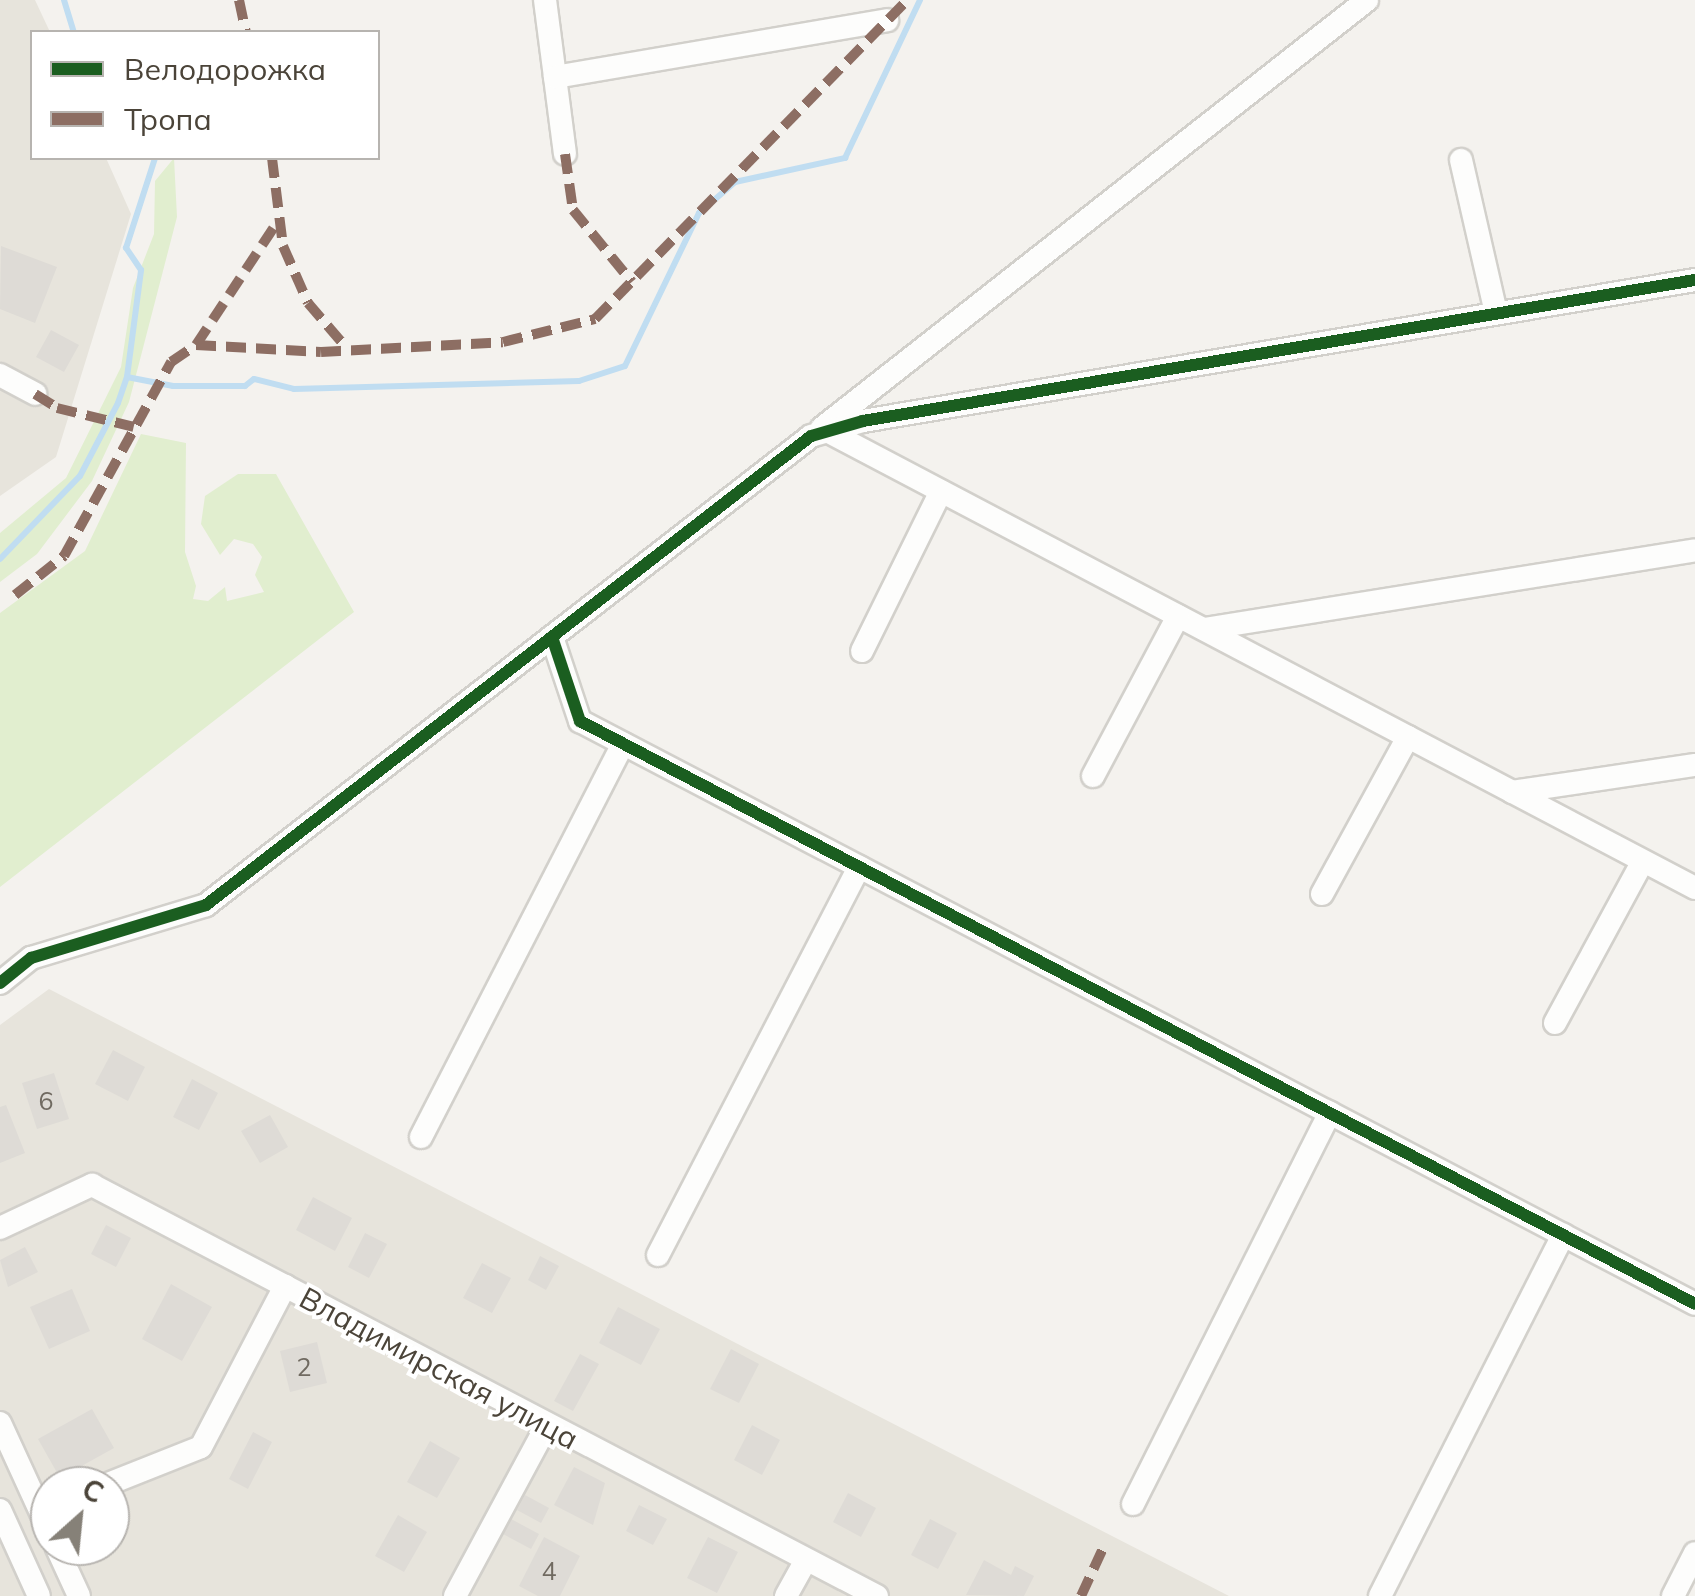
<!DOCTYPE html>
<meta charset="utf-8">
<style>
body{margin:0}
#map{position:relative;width:1695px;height:1596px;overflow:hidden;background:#f4f2ee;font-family:Mulish,sans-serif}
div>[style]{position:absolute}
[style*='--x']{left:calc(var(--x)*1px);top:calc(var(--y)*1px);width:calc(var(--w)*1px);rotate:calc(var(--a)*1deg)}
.residential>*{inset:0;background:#e7e4dc}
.green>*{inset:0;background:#e1eecf}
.stream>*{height:6px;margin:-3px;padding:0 3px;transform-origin:3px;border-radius:3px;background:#c0ddf1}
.building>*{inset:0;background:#dedbd6}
.roads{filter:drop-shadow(2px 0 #d2d0cb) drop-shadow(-2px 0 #d2d0cb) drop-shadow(0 2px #d2d0cb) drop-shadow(0 -2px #d2d0cb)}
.minor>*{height:22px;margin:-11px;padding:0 11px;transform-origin:11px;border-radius:11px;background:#fdfdfc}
.quiet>*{height:10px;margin-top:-5px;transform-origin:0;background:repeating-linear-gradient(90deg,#8d6e63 0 20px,transparent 0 30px)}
.cycleway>*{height:12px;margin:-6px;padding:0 6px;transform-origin:6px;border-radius:6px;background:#1b5e20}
span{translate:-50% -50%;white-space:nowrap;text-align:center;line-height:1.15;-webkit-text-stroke:8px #fff;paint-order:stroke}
.number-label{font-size:25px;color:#706a61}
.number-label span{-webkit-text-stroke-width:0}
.street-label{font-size:30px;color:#4b4439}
.legend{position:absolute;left:30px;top:30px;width:350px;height:130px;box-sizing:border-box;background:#fff;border:2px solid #b7b4b0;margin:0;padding:12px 18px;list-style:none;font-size:30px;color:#4b4439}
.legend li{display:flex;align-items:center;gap:20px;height:50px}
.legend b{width:50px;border:2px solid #b7b4b0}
.north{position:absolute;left:30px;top:1466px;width:100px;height:100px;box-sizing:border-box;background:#fff;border:2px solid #b7b4b0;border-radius:50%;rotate:27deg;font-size:28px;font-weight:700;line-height:40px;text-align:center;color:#4b4439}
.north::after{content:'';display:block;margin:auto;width:35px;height:45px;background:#868178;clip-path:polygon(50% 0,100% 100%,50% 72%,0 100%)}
</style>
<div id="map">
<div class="residential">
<div style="clip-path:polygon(0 0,35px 0,50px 32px,32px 32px,32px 158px,106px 158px,131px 214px,56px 457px,0 496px)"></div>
<div style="clip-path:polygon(evenodd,49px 989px,767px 1359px,1229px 1596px,0 1596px,0 1025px,49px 989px,50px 1486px,110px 1486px,110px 1546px,50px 1546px,50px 1486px)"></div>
</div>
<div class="green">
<div style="clip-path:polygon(174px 158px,177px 217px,129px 402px,92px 481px,37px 554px,0 582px,0 533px,66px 478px,121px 367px,133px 288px,154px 234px,155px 181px)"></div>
<div style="clip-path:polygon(141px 434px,186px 443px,185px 552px,196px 586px,193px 599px,208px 601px,225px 587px,227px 601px,264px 592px,255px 575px,262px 557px,253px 544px,234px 539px,220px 555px,201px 524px,205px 496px,238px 474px,276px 474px,354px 612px,0 887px,0 613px,85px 551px)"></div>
</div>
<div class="stream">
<div style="--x:64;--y:0;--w:34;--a:73"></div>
<div style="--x:127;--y:377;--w:47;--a:11.1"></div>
<div style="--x:173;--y:386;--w:72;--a:0"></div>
<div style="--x:245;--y:386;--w:11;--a:-38"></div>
<div style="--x:254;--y:379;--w:41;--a:14"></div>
<div style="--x:294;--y:389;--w:285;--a:-1.6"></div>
<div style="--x:579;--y:381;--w:48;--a:-18.1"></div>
<div style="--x:625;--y:366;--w:170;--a:-64.2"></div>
<div style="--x:699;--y:213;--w:48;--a:-40.7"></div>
<div style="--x:735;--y:182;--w:113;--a:-12.3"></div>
<div style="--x:845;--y:158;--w:175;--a:-64.6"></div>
<div style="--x:0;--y:559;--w:115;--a:-46.1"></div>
<div style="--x:80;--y:476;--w:82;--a:-62.5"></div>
<div style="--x:118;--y:403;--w:28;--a:-71"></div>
<div style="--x:127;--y:377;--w:108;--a:-82.5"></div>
<div style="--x:141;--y:270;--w:27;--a:-124"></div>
<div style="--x:126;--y:248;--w:95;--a:-72.1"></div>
</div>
<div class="building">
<div style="clip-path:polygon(1px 246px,57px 267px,35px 323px,0 309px)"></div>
<div style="clip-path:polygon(51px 330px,79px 345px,64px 372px,36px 357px)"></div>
<div style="clip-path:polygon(113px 1050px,145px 1067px,128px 1101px,95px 1084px)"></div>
<div style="clip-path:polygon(54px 1073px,69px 1119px,37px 1129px,22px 1083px)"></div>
<div style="clip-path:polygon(192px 1079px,218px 1093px,199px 1130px,173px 1117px)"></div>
<div style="clip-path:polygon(6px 1105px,25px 1153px,0 1163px,0 1107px)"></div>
<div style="clip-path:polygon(270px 1115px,288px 1147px,260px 1163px,241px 1131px)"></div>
<div style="clip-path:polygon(313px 1197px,352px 1218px,335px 1251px,296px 1230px)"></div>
<div style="clip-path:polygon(106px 1225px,131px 1238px,116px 1267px,91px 1254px)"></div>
<div style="clip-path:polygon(365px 1233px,387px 1244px,369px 1278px,348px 1267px)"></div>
<div style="clip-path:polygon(25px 1247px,38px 1272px,8px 1287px,0 1260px)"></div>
<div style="clip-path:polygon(540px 1256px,559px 1266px,546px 1290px,528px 1280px)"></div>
<div style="clip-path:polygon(482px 1263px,511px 1278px,492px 1313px,463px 1298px)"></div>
<div style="clip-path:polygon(171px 1284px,212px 1307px,182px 1361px,142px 1339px)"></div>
<div style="clip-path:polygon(72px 1289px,90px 1331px,49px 1349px,30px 1307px)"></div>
<div style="clip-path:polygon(618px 1307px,660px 1329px,641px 1365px,599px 1343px)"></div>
<div style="clip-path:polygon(317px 1342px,327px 1383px,290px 1392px,280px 1351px)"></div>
<div style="clip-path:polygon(731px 1349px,759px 1364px,739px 1403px,710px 1389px)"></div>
<div style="clip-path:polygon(580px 1354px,599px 1364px,573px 1411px,554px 1401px)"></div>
<div style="clip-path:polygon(92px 1409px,114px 1448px,60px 1478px,38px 1439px)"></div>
<div style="clip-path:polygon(752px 1425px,780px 1440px,762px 1475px,734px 1460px)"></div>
<div style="clip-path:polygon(253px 1432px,272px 1442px,248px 1489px,229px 1479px)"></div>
<div style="clip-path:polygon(430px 1441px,460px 1458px,437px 1498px,407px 1482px)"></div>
<div style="clip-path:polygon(574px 1467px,605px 1483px,593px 1525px,554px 1505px)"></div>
<div style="clip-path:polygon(848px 1493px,876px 1508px,861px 1537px,833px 1522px)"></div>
<div style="clip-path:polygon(525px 1495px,549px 1508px,541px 1523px,517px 1510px)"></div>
<div style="clip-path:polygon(639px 1505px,667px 1519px,653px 1545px,626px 1531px)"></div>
<div style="clip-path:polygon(398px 1515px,427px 1532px,404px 1572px,375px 1556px)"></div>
<div style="clip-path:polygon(511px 1519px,539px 1534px,531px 1549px,503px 1534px)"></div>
<div style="clip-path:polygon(930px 1519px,957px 1533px,938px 1569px,911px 1555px)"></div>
<div style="clip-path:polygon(544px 1537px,580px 1556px,560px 1596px,538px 1596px,519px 1586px)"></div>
<div style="clip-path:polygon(708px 1537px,738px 1552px,717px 1593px,687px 1578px)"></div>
<div style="clip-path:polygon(984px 1560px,1011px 1575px,1015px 1566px,1034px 1576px,1024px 1596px,966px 1595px)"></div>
</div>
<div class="roads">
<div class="minor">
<div style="--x:545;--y:0;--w:155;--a:82.6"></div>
<div style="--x:555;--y:77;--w:337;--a:-9.7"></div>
<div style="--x:1461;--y:160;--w:157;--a:77.1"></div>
<div style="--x:0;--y:375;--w:40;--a:28"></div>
<div style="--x:822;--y:428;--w:693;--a:-38.14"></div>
<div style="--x:827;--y:431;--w:981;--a:27.77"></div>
<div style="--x:1204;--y:629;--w:497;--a:-9.1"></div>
<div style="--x:552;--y:637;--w:89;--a:71.6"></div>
<div style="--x:580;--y:721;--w:1258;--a:27.6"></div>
<div style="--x:862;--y:651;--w:178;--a:-63.7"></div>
<div style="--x:1093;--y:776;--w:181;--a:-62"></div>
<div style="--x:1512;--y:792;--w:185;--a:-8.4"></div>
<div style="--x:1322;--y:894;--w:179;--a:-61.3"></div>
<div style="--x:0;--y:983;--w:40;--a:-39"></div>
<div style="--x:31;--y:958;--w:183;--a:-16.8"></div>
<div style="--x:206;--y:905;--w:765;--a:-37.78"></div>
<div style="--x:811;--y:436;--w:54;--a:-16.1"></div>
<div style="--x:863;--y:421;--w:844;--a:-9.62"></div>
<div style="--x:1555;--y:1023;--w:184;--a:-61.5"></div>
<div style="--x:421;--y:1137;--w:442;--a:-62.8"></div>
<div style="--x:0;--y:1228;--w:102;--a:-25.1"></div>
<div style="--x:92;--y:1185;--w:886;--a:27.64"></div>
<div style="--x:658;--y:1255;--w:437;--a:-62.6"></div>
<div style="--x:0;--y:1423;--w:120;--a:65.4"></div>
<div style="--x:103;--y:1486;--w:105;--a:-21.7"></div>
<div style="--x:201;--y:1447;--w:182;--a:-62.4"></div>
<div style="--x:1133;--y:1504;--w:438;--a:-63.3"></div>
<div style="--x:0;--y:1510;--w:94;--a:65.6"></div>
<div style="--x:56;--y:1546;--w:55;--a:65.3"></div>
<div style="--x:455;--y:1596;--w:192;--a:-61.7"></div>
<div style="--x:786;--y:1596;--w:41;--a:-60.9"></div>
<div style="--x:1380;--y:1596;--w:405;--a:-63.1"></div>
<div style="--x:1673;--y:1596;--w:48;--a:-62.9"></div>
</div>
</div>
<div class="quiet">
<div style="--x:239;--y:0;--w:33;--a:78"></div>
<div style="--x:565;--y:154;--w:57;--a:81.9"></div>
<div style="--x:573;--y:210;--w:93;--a:50.7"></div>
<div style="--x:272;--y:158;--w:89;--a:82.9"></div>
<div style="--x:283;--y:246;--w:62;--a:66.3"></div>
<div style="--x:308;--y:303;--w:57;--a:49.3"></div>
<div style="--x:196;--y:345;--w:125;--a:3.2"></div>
<div style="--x:321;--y:352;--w:182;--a:-3.1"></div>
<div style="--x:503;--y:342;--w:95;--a:-14"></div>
<div style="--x:595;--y:319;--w:446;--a:-45.6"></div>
<div style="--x:35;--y:394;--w:26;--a:32"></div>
<div style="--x:57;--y:408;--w:79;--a:13.9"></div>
<div style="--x:15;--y:595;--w:63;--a:-38.5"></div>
<div style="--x:64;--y:556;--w:222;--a:-61.1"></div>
<div style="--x:171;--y:362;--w:30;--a:-34"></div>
<div style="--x:196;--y:345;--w:145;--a:-56.5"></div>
<div style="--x:1081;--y:1596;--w:57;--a:-65.2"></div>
</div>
<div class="cycleway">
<div style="--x:552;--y:637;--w:89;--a:71.6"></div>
<div style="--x:580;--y:721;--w:1258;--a:27.6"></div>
<div style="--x:0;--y:983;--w:40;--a:-39"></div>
<div style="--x:31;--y:958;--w:183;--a:-16.8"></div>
<div style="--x:206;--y:905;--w:765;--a:-37.78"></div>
<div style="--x:811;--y:436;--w:54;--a:-16.1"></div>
<div style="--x:863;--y:421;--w:844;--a:-9.62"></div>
</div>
<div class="number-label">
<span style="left:46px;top:1101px">6</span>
<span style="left:304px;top:1367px">2</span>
<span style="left:549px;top:1571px">4</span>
</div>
<div class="street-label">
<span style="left:439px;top:1368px;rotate:28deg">Владимирская улица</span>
</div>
<ul class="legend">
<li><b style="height:12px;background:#1b5e20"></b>Велодорожка</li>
<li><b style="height:12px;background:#8d6e63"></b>Тропа</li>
</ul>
<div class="north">С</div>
</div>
